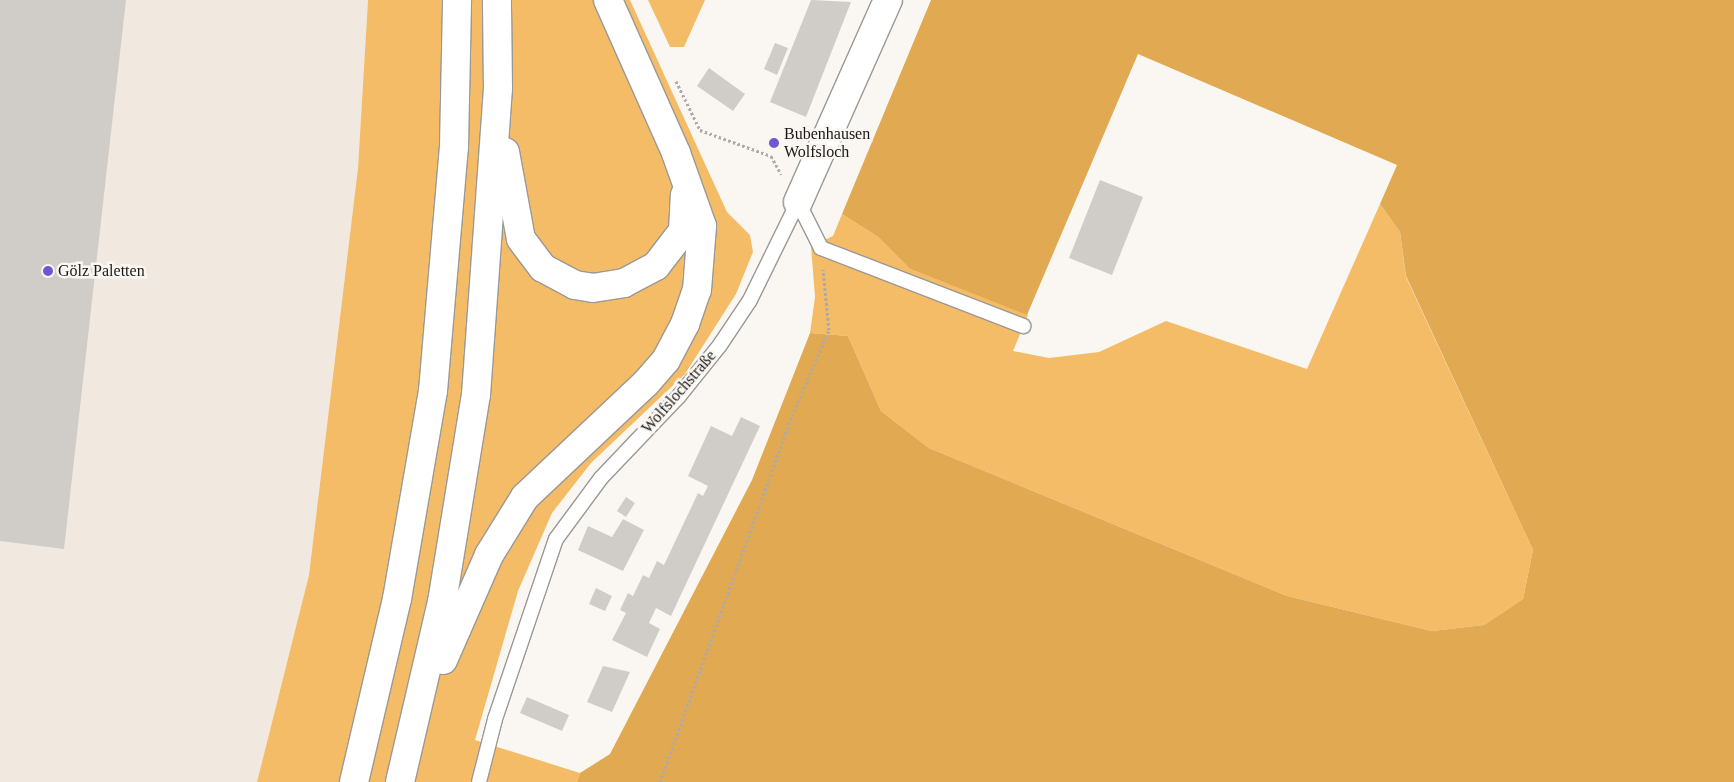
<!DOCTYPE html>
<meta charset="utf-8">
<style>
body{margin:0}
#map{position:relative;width:1734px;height:782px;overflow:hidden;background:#faf7f3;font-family:Georgia,serif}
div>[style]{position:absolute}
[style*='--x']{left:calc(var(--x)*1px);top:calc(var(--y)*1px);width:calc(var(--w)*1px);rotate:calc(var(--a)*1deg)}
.built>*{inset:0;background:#f1e9df}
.green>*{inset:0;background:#f4bc66}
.forest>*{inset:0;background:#e1a952}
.building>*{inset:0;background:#d0cdc9}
.path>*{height:3px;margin-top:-1.5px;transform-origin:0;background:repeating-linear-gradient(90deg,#adaaa7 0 2.5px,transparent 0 5px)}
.roads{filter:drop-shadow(1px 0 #9b9894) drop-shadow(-1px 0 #9b9894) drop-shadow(0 1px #9b9894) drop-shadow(0 -1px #9b9894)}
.lane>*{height:14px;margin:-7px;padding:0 7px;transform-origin:7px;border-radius:7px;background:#fff}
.street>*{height:28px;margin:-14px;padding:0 14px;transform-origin:14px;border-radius:14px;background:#fff}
.secondary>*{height:28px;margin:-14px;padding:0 14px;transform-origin:14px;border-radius:14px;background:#fff}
.highway>*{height:28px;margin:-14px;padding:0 14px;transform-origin:14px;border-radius:14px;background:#fff}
.dots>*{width:14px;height:14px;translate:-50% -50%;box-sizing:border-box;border:2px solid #faf7f3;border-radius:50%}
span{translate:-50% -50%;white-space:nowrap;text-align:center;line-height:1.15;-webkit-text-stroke:5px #faf7f3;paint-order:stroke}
.poi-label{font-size:16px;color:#191816}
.left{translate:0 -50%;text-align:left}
.street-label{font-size:16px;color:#191816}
</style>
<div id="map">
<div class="built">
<div style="clip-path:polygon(0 0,368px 0,358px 168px,309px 575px,257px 782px,0 782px)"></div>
</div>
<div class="green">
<div style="clip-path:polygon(368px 0,630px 0,727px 212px,750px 235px,753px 252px,736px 294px,685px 374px,591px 463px,552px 513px,518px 591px,475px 740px,580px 773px,577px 782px,257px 782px,309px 575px,358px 168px)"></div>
<div style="clip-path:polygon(648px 0,705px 0,684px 47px,670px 47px)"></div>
<div style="clip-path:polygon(1380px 204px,1400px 232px,1406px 277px,1533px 550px,1523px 599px,1484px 625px,1432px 631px,1287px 596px,929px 448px,881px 411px,848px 336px,810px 333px,815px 297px,811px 246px,833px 236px,842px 214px,878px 237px,910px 269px,1028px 315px,1013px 351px,1049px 358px,1099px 352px,1166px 321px,1307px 369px)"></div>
</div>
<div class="forest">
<div style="clip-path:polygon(931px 0,1734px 0,1734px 782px,577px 782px,580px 773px,610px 754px,752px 480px,810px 333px,848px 336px,881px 411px,929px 448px,1287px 596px,1432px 631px,1484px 625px,1523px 599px,1533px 550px,1406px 276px,1400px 232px,1380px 204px,1397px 165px,1138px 54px,1027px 315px,910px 269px,878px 237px,842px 214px)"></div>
</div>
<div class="building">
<div style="clip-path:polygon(0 0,126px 0,64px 549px,0 541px)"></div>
<div style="clip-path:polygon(811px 0,851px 2px,806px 117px,770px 102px)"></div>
<div style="clip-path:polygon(775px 43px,788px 48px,777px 75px,764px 69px)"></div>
<div style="clip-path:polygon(709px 68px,745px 94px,733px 111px,697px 86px)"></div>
<div style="clip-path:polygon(1100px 180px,1143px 197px,1112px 275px,1069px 258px)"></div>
<div style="clip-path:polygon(741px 417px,760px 426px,671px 616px,656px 608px,649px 623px,660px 629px,647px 657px,612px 640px,626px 613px,620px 610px,628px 593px,633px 596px,643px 575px,649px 578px,657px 561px,664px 565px,698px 493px,703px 496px,708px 486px,688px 476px,711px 426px,732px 436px)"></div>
<div style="clip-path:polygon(626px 497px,635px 503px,626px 517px,617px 511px)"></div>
<div style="clip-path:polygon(623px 519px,644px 530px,623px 571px,578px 550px,588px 526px,612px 537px)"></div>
<div style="clip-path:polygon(596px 588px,612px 596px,605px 611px,589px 604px)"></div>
<div style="clip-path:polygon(603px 666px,630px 672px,612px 712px,587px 702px)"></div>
<div style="clip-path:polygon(527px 697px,569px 715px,562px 731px,520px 713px)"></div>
</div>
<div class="path">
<div style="--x:676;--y:81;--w:55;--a:63.9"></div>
<div style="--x:700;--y:130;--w:76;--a:20.1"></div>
<div style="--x:771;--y:156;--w:21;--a:61"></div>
<div style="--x:660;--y:782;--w:389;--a:-70.2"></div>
<div style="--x:792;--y:416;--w:94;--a:-66.7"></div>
<div style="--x:829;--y:330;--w:61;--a:-95.6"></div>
</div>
<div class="roads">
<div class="lane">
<div style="--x:798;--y:202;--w:51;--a:63.4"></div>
<div style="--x:821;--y:248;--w:217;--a:21.1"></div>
<div style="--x:479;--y:782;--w:65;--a:-75.7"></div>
<div style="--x:495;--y:719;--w:190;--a:-71.3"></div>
<div style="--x:556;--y:539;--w:76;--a:-53.6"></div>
<div style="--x:601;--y:478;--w:113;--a:-46.4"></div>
<div style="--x:679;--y:396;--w:65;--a:-51.2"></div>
<div style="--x:720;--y:345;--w:54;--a:-56.3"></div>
<div style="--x:750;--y:300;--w:109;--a:-63.9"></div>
</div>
<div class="street">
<div style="--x:798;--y:202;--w:221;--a:-66"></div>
</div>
<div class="secondary">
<div style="--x:608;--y:0;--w:167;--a:66"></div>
</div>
<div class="highway">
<div style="--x:505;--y:152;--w:88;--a:79.6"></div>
<div style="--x:521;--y:239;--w:36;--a:53"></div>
<div style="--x:543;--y:268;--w:36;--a:28"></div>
<div style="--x:575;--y:285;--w:18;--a:9"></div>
<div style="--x:593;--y:288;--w:31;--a:-9"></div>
<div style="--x:624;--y:283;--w:36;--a:-28"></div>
<div style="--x:656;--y:266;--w:44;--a:-52.4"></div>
<div style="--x:683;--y:231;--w:36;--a:-87"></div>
<div style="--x:443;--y:660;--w:115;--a:-66.3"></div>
<div style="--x:489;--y:555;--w:68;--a:-58.2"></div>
<div style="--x:525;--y:497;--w:166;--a:-43.3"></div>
<div style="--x:646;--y:383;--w:30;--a:-49"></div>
<div style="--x:666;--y:360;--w:41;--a:-62.2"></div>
<div style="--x:685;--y:324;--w:36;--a:-71"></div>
<div style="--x:697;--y:290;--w:64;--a:-85.5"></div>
<div style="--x:702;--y:226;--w:77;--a:-109.6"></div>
<div style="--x:354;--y:782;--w:188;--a:-76.8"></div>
<div style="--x:397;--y:599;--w:211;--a:-80.2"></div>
<div style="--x:433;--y:391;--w:245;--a:-85.1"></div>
<div style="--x:454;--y:147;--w:147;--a:-88.8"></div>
<div style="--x:400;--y:782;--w:185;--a:-76.9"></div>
<div style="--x:442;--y:602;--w:210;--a:-80.7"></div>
<div style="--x:476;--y:395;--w:308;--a:-85.9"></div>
<div style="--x:498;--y:88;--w:88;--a:-90.7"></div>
</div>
</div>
<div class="dots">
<div style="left:774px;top:143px;background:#6e57d1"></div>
<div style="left:48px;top:271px;background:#6e57d1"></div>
</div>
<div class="poi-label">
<span class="left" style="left:784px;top:143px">Bubenhausen<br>Wolfsloch</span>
<span class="left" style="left:58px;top:271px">Gölz Paletten</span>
</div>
<div class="street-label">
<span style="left:679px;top:392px;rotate:-49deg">Wolfslochstraße</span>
</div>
</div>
